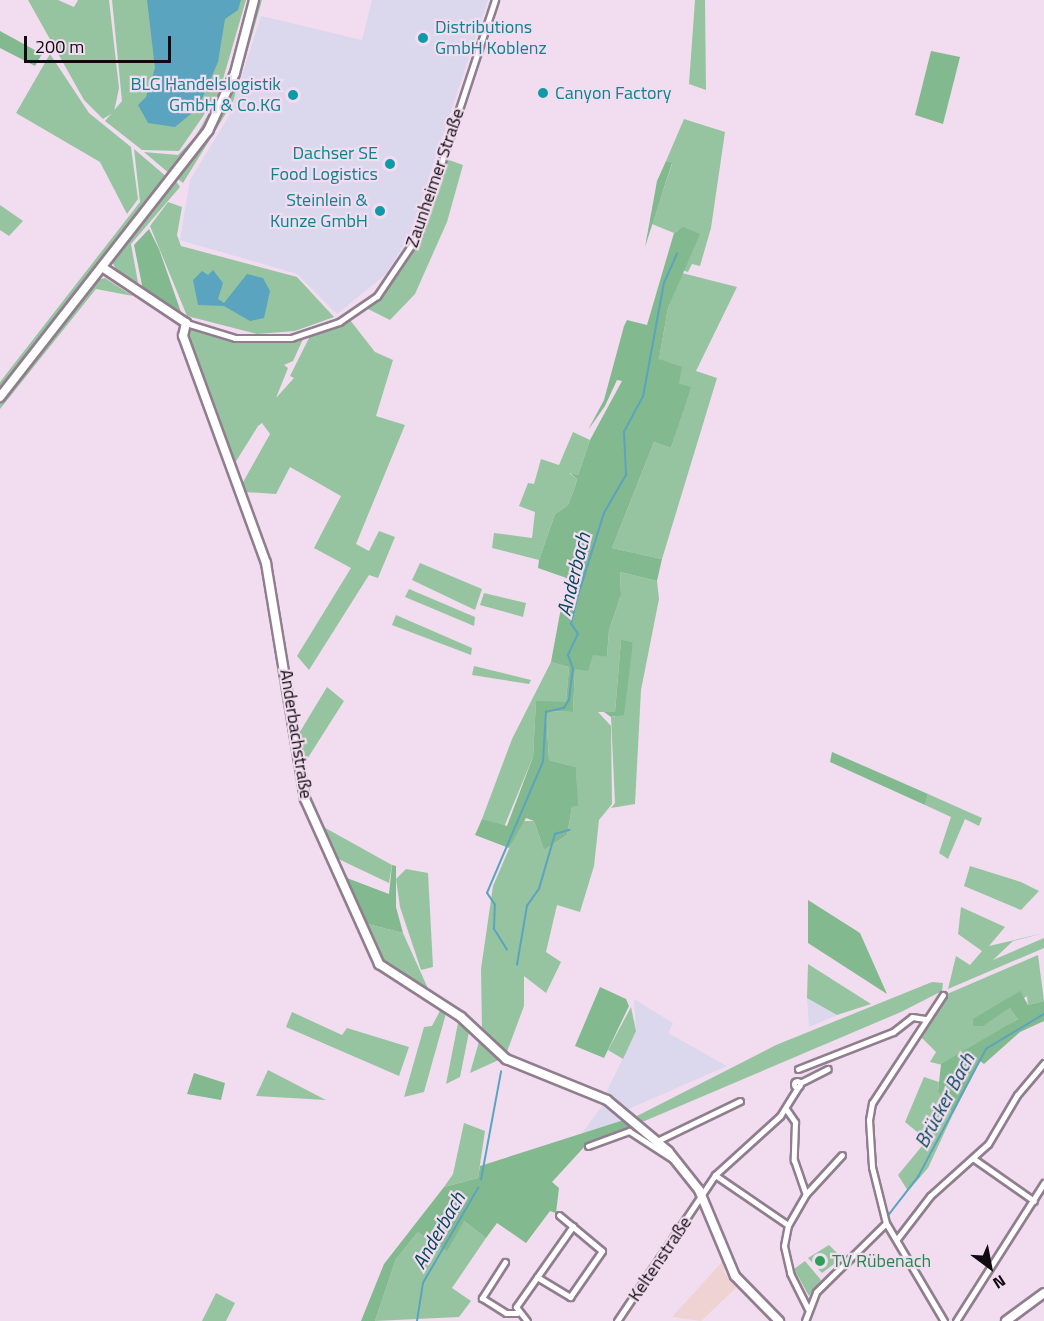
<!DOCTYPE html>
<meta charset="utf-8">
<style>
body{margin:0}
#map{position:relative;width:1044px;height:1321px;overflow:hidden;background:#f1ddef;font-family:"Titillium Web",sans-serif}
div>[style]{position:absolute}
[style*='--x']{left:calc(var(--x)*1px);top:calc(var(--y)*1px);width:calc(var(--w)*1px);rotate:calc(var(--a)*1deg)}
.commercial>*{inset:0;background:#dbd7ed}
.education>*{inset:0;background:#eed3d2}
.green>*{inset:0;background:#97c4a0}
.forest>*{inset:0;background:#82b98e}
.water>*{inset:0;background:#5ba4bf}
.stream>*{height:1.5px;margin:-0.75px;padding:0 0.75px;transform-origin:0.75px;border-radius:0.75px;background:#5ba4bf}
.roads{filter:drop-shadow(2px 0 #907e8e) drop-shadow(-2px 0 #907e8e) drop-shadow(0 2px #907e8e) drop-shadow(0 -2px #907e8e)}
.minor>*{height:5px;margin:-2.5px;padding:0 2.5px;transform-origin:2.5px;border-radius:2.5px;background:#fff}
.minor>.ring{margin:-2.5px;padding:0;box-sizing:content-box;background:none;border:5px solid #fff;border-radius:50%}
.secondary>*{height:8px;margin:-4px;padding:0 4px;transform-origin:4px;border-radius:4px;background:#fff}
.dots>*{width:16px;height:16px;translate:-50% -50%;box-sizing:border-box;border:3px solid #f1ddef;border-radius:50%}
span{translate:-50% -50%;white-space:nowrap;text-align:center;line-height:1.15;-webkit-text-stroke:4.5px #f1ddef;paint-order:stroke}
.culture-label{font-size:18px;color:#0d838f}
.left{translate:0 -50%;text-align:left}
.right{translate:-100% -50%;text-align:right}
.street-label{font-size:18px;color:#110a10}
.leisure-label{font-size:18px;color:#27864d}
.water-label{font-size:20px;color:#04475a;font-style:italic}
.north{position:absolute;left:960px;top:1237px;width:60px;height:60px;-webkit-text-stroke:4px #f1ddef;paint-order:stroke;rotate:148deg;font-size:16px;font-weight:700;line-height:24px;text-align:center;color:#110a10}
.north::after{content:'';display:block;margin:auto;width:21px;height:27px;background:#110a10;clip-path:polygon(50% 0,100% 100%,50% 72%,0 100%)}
.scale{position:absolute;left:24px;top:36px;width:147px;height:27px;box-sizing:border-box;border:3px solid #110a10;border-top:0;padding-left:8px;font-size:18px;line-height:21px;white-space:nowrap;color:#110a10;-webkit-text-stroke:4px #f1ddef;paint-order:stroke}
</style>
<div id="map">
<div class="commercial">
<div style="clip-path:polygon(372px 0,488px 0,410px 235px,385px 275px,337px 314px,297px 274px,180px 240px,190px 180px,229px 116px,261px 16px,362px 40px)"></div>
<div style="clip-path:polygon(807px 998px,837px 1015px,809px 1027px)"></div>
<div style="clip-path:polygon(634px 999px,673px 1023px,668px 1033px,727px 1066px,626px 1110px,605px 1095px,636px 1031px)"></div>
<div style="clip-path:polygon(605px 1102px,627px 1119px,579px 1137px)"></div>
</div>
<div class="education">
<div style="clip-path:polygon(723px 1261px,724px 1273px,739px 1285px,701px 1321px,672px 1317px)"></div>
</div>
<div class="green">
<div style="clip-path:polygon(28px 0,58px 0,74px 7px,78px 0,109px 0,119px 88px,114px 112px,103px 119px,84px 100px)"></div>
<div style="clip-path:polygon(112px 0,246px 0,219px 93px,179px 151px,142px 150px,105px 121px,122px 101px)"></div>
<div style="clip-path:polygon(248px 0,228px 84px,198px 142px,170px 174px,144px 152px,178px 155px,196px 136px,226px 82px)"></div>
<div style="clip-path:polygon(257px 0,262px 0,233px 102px,183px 183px,178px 179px,230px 93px)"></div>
<div style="clip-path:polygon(695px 0,705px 0,706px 90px,689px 84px)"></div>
<div style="clip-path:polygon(50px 54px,89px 113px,131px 147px,138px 199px,127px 214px,100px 162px,16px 113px)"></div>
<div style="clip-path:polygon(684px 119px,725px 132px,711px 228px,700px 266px,692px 264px,688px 272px,682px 270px,686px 264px,678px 230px,674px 233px,652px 224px,672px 164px,666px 161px)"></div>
<div style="clip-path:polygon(134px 149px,168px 178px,0 393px,0 382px,140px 202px)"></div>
<div style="clip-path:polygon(446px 159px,463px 165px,447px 222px,415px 294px,390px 320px,368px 309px,412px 255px)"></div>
<div style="clip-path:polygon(176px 181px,180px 187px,131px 244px,139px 288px,122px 279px,112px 262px)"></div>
<div style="clip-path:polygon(168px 202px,182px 207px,177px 235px,181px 246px,297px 277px,334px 317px,295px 331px,257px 334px,187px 316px,150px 226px)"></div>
<div style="clip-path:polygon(0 205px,23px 221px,9px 236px,0 230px)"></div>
<div style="clip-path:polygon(682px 273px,737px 287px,696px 371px,717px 378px,662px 559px,612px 548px,654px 442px,671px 448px,690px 387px,679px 383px,679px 376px,659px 359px,668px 308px)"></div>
<div style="clip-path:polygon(105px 278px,133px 296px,96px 289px,0 409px,0 401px,97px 280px)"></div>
<div style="clip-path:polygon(350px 320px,375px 352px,393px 360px,376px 416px,405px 425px,356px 544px,369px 551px,379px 531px,395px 537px,378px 578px,369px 575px,309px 670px,297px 656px,351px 568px,314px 548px,341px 496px,290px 467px,276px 494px,245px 492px,242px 484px,270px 434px,262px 423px,258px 426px,235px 463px,186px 338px,190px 329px,248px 342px,304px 337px,293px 361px,284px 365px,288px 368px,276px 398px,294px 378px,290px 376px,310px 336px)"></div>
<div style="clip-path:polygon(573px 432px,590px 440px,578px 475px,569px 473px,577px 479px,575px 487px,568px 505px,555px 514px,539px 560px,492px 548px,494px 533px,532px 538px,535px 512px,519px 506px,528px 483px,534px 484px,541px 459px,559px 465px)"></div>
<div style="clip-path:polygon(420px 563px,482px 589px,475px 610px,412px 580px)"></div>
<div style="clip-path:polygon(620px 572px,657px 581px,659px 599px,641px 690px,635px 804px,611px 808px,615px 803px,611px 717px,615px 717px,633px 642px,621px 641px,615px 712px,598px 712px,611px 726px,612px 804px,599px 820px,594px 866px,580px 912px,557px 905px,546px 952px,561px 962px,546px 993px,524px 976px,524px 1006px,505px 1057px,482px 1031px,481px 969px,493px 886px,521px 821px,534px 821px,544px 850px,567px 835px,572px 807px,577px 806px,576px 767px,549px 760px,546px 711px,573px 712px,575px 669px,592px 654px,607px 657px,609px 630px,621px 595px)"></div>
<div style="clip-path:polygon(409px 589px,475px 617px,474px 626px,405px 597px)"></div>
<div style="clip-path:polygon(484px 593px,526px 603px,523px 617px,480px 605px)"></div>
<div style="clip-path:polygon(396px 615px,472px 648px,471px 655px,392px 625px)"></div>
<div style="clip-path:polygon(551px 662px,569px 667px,566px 702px,536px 702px,533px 757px,504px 827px,482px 819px,512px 739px)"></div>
<div style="clip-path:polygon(474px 666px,531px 680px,529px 684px,472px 675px)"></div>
<div style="clip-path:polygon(327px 687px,344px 701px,304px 764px,313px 806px,320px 825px,392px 865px,389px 883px,330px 855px,309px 802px,298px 735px)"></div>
<div style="clip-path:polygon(928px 794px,982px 818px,979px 826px,965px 819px,948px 859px,939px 853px,951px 817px,925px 805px)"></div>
<div style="clip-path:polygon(970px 866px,1021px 882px,1039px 891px,1021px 910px,964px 886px)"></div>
<div style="clip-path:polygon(406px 869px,428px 873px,433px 967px,421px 970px,400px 907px,396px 879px)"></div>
<div style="clip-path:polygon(961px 907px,1005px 927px,989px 946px,1044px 933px,1013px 941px,993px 960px,1044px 938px,1044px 948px,948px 989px,956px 956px,970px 965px,982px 951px,958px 934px)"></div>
<div style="clip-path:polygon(360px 922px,403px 933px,430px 993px,380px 961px)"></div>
<div style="clip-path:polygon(1038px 955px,1044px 1001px,1028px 1005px,1027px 996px,983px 1026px,1010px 1008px,1019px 1018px,947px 1066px,930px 1062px,936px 1052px,919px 1035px,947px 994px)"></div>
<div style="clip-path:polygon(808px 964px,871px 1004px,837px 1015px,807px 998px)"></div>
<div style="clip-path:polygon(932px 982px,943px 983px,942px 991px,901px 1012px,640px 1123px,635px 1117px,776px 1045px)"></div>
<div style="clip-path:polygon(442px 1007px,447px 1010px,424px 1092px,404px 1097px,424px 1027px,432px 1026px)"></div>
<div style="clip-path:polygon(631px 1007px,636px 1031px,623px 1059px,608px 1050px)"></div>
<div style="clip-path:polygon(292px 1012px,342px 1035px,347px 1028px,409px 1047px,399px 1076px,286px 1027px)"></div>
<div style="clip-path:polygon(459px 1018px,470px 1027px,460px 1077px,446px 1084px)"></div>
<div style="clip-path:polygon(480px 1038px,501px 1059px,470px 1073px)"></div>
<div style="clip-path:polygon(268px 1070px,326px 1100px,256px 1096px)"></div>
<div style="clip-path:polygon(924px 1077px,939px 1082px,938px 1092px,953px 1114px,928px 1168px,908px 1191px,898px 1175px,927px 1140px,905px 1122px)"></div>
<div style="clip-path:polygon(464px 1123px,485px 1131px,478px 1178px,444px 1187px,453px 1174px)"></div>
<div style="clip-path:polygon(464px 1221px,486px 1238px,452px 1288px,471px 1301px,459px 1317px,375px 1321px,396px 1259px,418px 1232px)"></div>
<div style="clip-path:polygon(829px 1245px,842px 1258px,822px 1273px,808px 1258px)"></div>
<div style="clip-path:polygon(805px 1261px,821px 1280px,809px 1296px,794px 1269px)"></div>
<div style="clip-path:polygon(216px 1293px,235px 1303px,226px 1321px,202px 1321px)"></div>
</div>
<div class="forest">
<div style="clip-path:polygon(0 31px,42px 54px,35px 66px,0 48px)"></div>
<div style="clip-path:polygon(931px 51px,960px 57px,943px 124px,915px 115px)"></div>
<div style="clip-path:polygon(666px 161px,672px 163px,645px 247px,657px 181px)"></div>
<div style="clip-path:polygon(683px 227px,700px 234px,668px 308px,659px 359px,682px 367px,679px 383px,691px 387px,671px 448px,654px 442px,612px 548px,662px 559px,657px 581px,620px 572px,621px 595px,609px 630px,607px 657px,593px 655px,588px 671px,575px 669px,573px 712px,546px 711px,549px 760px,576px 767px,578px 806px,572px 807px,567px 835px,544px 850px,534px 821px,526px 818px,509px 848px,475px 835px,482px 819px,507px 826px,533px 757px,536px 701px,566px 702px,569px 667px,551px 662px,560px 613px,575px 581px,538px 568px,539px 560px,555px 514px,568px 505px,575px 487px,577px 479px,570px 473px,578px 475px,590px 440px,622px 381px,617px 380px,605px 406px,588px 430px,604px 400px,624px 326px,627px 320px,647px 325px,674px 233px)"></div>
<div style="clip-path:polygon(149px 229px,159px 249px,183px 318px,143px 290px,134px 245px)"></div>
<div style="clip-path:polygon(621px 640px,633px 642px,624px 715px,611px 717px,604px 712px,615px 712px)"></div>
<div style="clip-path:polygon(832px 752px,928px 794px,925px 805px,830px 762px)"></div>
<div style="clip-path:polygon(392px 865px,396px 866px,396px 907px,403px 933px,360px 922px,339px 875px,389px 894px)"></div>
<div style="clip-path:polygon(808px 900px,860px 933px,887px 994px,808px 943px)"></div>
<div style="clip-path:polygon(600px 987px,626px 999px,629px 1006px,604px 1058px,575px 1046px)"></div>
<div style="clip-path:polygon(1020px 991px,1028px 1005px,1044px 1001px,1044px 1021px,1020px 1032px,984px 1064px,980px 1061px,953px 1114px,938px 1092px,941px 1064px,1018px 1019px,1010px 1008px,983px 1026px,973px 1026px,973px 1019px)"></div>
<div style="clip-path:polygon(194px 1073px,225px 1083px,221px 1100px,187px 1094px)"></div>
<div style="clip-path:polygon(627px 1119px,636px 1126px,586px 1145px,552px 1182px,559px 1188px,556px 1213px,550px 1211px,526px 1243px,497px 1223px,486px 1238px,464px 1221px,447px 1251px,418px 1232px,396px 1259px,375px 1321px,361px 1321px,384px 1264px,444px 1187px,478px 1178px,480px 1166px)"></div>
</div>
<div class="water">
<div style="clip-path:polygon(147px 0,241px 0,238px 10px,225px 19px,218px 62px,198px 108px,175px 127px,148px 123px,138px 105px,146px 97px,155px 68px)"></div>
<div style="clip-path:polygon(213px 270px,223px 283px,218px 299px,224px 303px,247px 274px,263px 278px,270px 291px,264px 318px,250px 321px,224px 306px,198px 305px,193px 280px,202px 271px,208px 275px)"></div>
</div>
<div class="stream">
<div style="--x:507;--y:950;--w:25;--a:-122"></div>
<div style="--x:494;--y:929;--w:24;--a:-88"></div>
<div style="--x:495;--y:905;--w:14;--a:-124"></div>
<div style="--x:487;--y:893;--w:142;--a:-66.9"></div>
<div style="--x:543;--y:762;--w:50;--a:-86.6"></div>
<div style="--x:546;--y:712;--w:18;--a:-13"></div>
<div style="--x:564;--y:708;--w:9;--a:-58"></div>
<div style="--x:569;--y:700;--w:31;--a:-83"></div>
<div style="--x:573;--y:669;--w:15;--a:-110"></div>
<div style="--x:568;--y:655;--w:23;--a:-65"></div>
<div style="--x:578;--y:634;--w:12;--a:-125"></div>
<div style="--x:571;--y:624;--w:23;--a:-77"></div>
<div style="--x:576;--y:602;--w:93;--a:-72.5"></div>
<div style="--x:604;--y:513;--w:44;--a:-59.9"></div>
<div style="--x:626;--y:475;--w:43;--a:-92.7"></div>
<div style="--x:624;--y:432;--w:40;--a:-62"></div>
<div style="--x:643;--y:397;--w:116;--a:-79.6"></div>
<div style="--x:664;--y:283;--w:32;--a:-66"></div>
<div style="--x:517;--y:965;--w:60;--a:-80.4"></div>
<div style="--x:527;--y:906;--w:21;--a:-55"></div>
<div style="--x:539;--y:889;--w:57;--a:-73.8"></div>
<div style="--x:555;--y:834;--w:15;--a:-16"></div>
<div style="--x:481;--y:1180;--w:110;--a:-79.5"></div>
<div style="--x:887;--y:1217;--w:51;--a:-52.2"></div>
<div style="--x:918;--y:1177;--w:145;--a:-62"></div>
<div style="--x:986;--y:1049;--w:68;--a:-31.1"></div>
<div style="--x:417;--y:1321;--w:38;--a:-81"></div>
<div style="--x:423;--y:1283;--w:110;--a:-59.9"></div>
</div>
<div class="roads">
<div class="minor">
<div style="--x:186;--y:323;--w:51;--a:17"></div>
<div style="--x:235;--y:338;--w:56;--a:0"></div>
<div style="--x:291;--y:338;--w:51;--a:-18.4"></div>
<div style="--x:339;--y:322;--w:46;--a:-34.4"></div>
<div style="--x:377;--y:296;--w:71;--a:-55.9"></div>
<div style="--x:417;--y:237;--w:250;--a:-71.8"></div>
<div style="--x:943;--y:995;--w:129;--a:123.3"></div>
<div style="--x:872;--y:1103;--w:17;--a:100"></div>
<div style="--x:869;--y:1120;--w:47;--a:86.3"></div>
<div style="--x:872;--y:1167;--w:58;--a:76"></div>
<div style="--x:886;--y:1223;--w:114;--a:59.4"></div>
<div style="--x:798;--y:1069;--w:102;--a:-21.3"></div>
<div style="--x:893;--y:1032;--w:24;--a:-38"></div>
<div style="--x:912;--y:1017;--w:13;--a:9"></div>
<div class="ring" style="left:794px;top:1081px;width:1px;height:1px"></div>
<div style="--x:800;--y:1083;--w:31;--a:-27"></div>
<div style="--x:786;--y:1109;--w:16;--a:55"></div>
<div style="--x:795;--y:1122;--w:38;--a:92"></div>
<div style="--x:794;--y:1160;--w:36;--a:71"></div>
<div style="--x:806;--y:1194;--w:36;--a:120"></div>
<div style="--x:788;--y:1225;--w:21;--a:101"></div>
<div style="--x:784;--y:1246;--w:28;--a:77"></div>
<div style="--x:790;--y:1273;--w:40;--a:63.4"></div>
<div style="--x:657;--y:1141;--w:92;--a:-25.7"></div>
<div style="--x:588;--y:1146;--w:44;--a:-20.1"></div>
<div style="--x:629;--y:1131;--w:57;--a:32.9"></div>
<div style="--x:974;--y:1159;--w:73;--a:35"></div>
<div style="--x:715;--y:1175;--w:88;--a:34.4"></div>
<div style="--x:806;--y:1194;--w:53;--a:-47.3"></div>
<div style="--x:897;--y:1239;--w:54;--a:-52.5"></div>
<div style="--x:930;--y:1196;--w:78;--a:-41.9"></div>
<div style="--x:988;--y:1144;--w:57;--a:-59.4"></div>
<div style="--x:1017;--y:1095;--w:42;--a:-49.8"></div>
<div style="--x:505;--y:1262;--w:43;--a:122.6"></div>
<div style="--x:482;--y:1298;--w:28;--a:32"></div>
<div style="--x:506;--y:1313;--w:11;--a:0"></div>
<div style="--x:537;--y:1277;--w:39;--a:31"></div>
<div style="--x:570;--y:1297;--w:56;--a:-55.2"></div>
<div style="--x:602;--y:1251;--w:56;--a:-140.1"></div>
<div style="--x:527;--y:1321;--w:18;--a:-128"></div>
<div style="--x:516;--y:1307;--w:99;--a:-54.9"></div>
<div style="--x:617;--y:1321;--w:176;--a:-56.1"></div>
<div style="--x:715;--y:1175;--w:88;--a:-42.2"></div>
<div style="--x:780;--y:1116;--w:34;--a:-58"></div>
<div style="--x:805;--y:1321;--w:31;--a:-69"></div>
<div style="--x:816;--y:1292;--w:98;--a:-44.6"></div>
<div style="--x:956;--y:1321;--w:164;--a:-57.5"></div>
</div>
<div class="secondary">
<div style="--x:102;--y:267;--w:101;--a:33.7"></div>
<div style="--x:186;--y:323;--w:13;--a:103"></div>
<div style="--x:183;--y:336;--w:242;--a:69.9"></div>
<div style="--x:266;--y:563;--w:239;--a:80.6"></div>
<div style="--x:305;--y:799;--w:181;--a:65.8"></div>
<div style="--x:379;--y:964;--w:98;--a:32.9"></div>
<div style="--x:461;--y:1017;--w:62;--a:43"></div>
<div style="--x:506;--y:1059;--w:109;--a:22.1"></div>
<div style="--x:607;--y:1100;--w:80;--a:39.9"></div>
<div style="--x:668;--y:1151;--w:50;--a:51.5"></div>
<div style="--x:699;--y:1190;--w:93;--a:67.3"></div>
<div style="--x:735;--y:1276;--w:63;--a:45.6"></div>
<div style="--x:0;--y:397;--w:338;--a:-52"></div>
<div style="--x:208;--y:131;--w:64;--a:-65"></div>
<div style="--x:235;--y:73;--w:75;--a:-75.4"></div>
<div style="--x:1006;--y:1321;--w:47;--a:-36.4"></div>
</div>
</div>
<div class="dots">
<div style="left:423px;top:38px;background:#0f9aa8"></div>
<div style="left:543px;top:93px;background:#0f9aa8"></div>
<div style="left:293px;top:95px;background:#0f9aa8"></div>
<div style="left:390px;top:164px;background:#0f9aa8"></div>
<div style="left:380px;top:211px;background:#0f9aa8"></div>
<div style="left:820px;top:1261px;background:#2e9e5b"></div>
</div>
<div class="culture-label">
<span class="left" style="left:435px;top:38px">Distributions<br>GmbH Koblenz</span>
<span class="right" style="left:281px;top:95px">BLG Handelslogistik<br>GmbH &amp; Co.KG</span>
<span class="left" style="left:555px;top:93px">Canyon Factory</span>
<span class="right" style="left:378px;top:164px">Dachser SE<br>Food Logistics</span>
<span class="right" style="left:368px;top:211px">Steinlein &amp;<br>Kunze GmbH</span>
</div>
<div class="street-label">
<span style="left:435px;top:178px;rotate:-71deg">Zaunheimer Straße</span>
<span style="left:296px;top:734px;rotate:81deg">Anderbachstraße</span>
<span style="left:660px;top:1259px;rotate:-56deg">Keltenstraße</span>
</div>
<div class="leisure-label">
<span class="left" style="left:832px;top:1261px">TV Rübenach</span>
</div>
<div class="water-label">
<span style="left:573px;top:574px;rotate:-76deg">Anderbach</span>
<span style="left:944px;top:1100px;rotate:-62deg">Brücker Bach</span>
<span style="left:438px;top:1230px;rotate:-60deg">Anderbach</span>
</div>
<div class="north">N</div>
<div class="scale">200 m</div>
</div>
